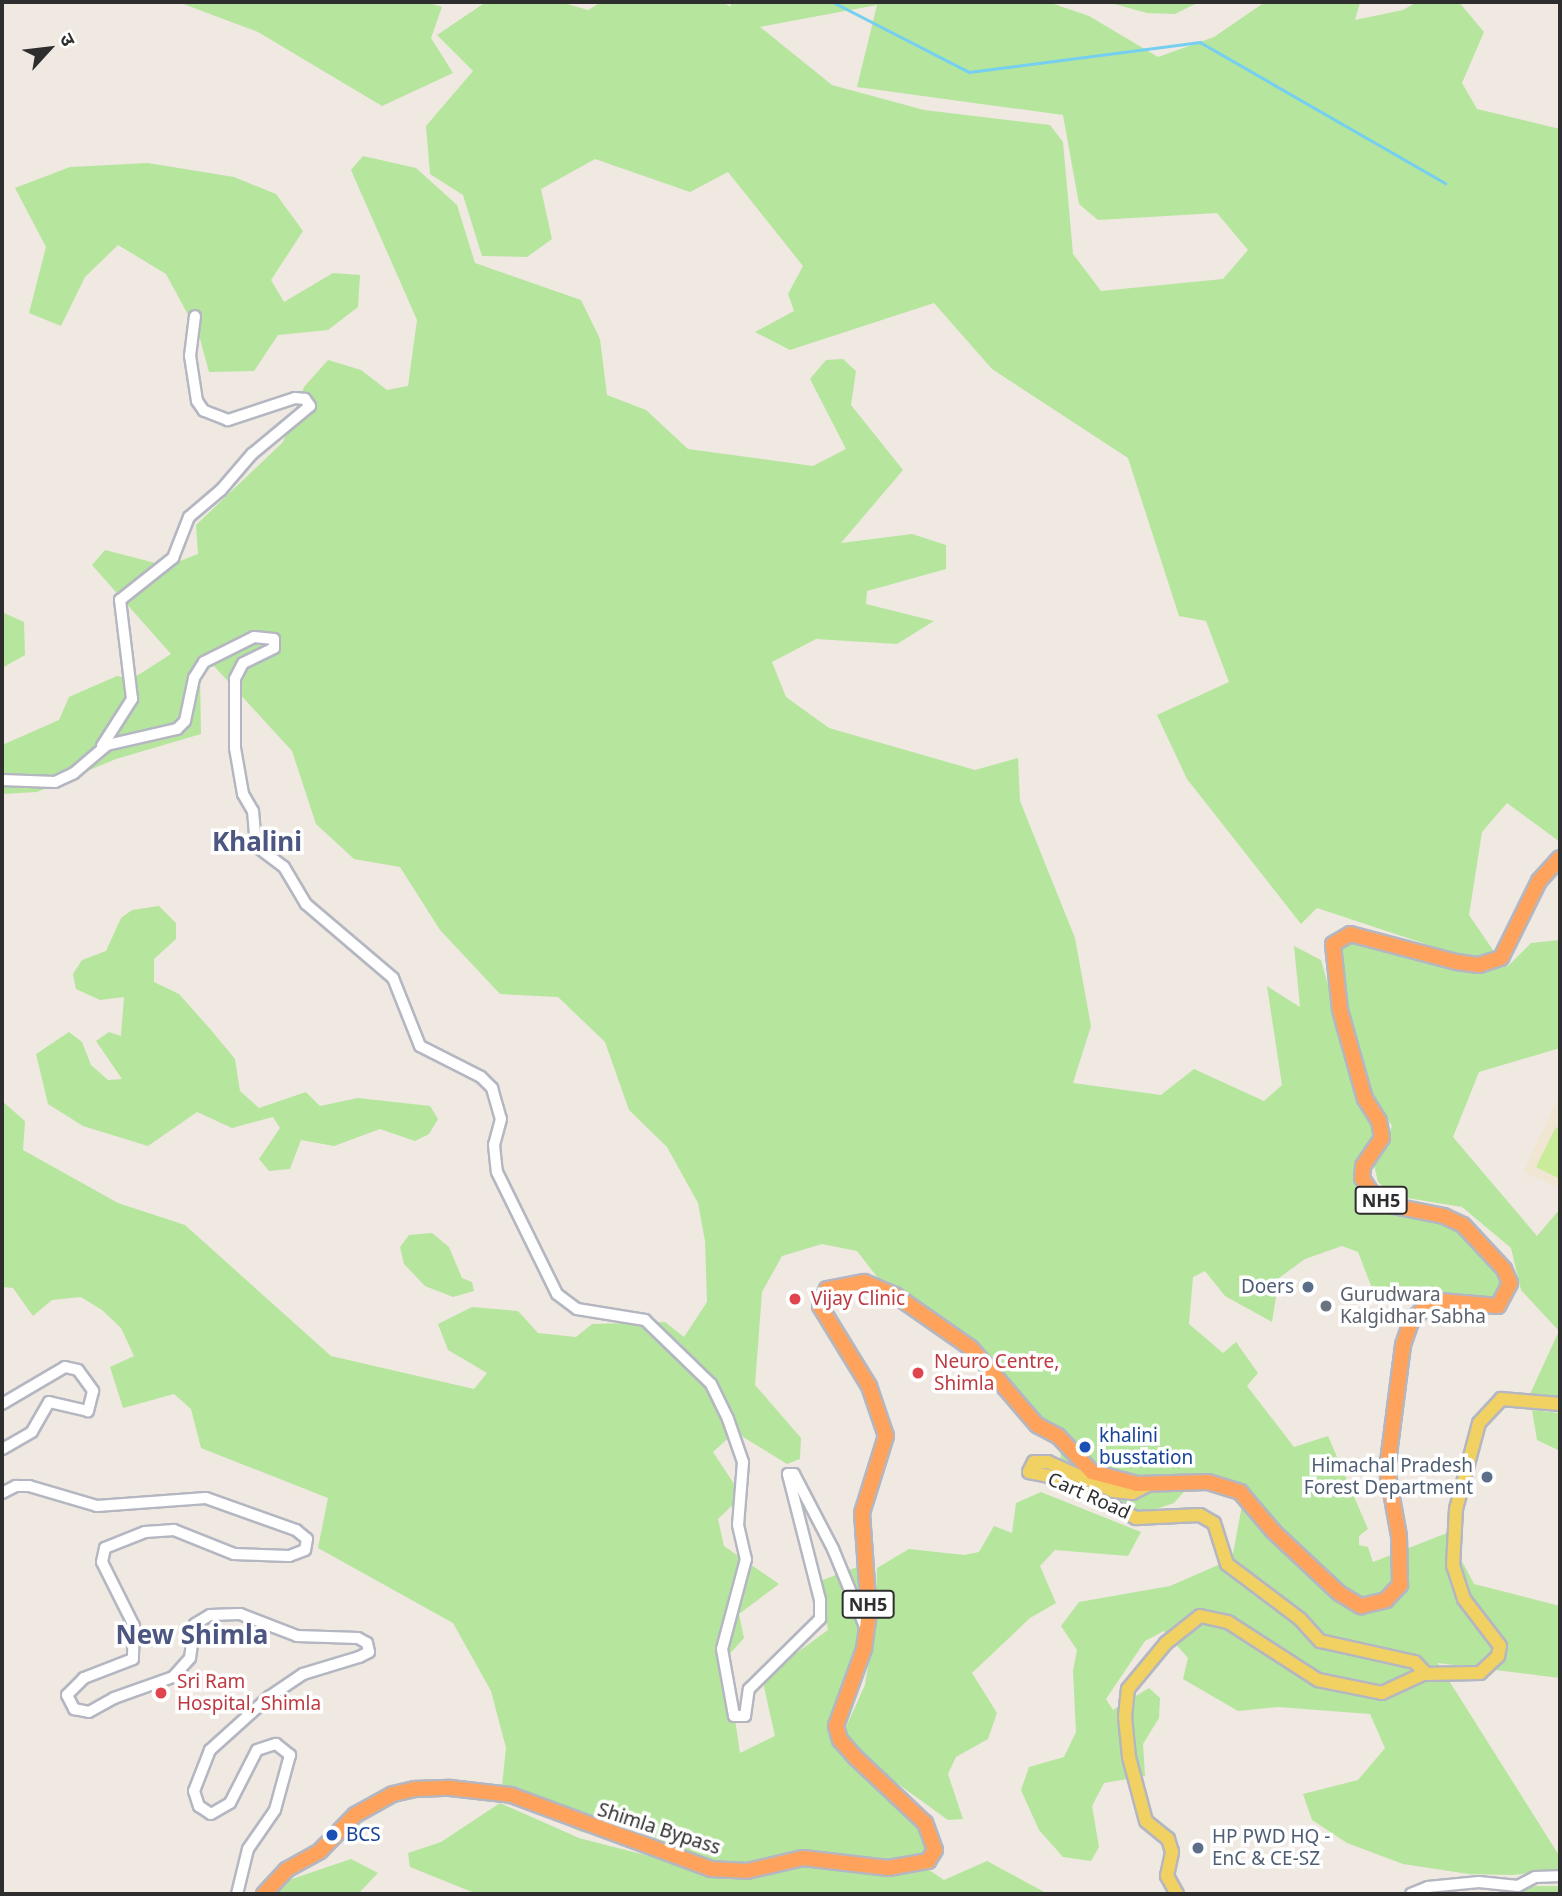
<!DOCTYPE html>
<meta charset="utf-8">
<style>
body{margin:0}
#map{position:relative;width:1562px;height:1896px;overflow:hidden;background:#efe9e1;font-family:"Noto Sans","Noto Sans Devanagari",sans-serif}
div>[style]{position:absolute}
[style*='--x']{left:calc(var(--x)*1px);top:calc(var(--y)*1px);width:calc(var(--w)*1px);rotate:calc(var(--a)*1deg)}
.education>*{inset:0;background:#f0e6d1}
.green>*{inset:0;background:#b6e59e}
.pitch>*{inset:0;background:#c9ec9a}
.stream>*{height:2.5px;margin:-1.25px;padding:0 1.25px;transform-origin:1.25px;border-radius:1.25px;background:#75cff0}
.roads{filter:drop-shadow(2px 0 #b4b7c1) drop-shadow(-2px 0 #b4b7c1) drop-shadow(0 2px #b4b7c1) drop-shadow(0 -2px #b4b7c1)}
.minor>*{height:10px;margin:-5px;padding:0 5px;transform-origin:5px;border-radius:5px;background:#fff}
.major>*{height:12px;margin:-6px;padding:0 6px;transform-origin:6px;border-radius:6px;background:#f2d163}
.highway>*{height:14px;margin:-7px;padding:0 7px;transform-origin:7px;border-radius:7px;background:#ffa35c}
.dots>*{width:19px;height:19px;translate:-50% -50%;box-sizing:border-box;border:4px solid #fff;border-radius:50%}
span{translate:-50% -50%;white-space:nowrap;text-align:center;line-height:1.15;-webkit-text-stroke:7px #fff;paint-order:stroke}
.shield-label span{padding:2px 5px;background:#fff;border:2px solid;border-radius:5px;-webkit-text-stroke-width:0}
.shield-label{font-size:18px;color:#2e2e2e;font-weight:700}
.service-label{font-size:19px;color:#4e5e75}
.right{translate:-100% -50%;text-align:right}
.left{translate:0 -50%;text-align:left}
.worship-label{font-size:19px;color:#5b616d}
.health-label{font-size:19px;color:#be3a42}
.transit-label{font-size:19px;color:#164399}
.street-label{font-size:19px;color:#2e2e2e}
.district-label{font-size:26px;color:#4d5680;font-weight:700}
.frame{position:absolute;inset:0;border:4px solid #2e2e2e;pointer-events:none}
.north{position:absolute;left:14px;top:14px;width:70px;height:70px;-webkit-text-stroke:5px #fff;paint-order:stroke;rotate:63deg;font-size:19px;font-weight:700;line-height:28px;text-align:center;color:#2e2e2e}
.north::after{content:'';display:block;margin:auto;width:24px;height:32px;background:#2e2e2e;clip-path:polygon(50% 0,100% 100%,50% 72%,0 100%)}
</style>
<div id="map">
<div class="education">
<div style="clip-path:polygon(1560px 1095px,1560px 1188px,1523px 1172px)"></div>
</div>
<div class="green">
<div style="clip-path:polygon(178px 2px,426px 2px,442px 7px,431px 38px,453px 73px,382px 106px,258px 32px)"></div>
<div style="clip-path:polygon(evenodd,486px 2px,561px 2px,588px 10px,601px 2px,722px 2px,731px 7px,730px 2px,1048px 2px,1089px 16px,1158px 57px,1214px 37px,1265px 2px,1360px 2px,1355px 20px,1403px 10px,1417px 2px,1459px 2px,1484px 32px,1462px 83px,1477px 109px,1560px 129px,1560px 842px,1507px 803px,1482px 832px,1469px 915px,1495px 953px,1474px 960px,1317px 908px,1301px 924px,1187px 779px,1157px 715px,1229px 682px,1206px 621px,1179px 616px,1128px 458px,992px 369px,934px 303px,790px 350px,755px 332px,794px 311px,788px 294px,803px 266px,728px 172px,690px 192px,595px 159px,541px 189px,552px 239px,527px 257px,482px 256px,463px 195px,430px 174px,426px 126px,473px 71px,437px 35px,486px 2px,877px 5px,857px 87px,1063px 115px,1079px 204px,1098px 220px,1217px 213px,1248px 250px,1223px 279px,1101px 291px,1073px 254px,1063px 142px,1050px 125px,924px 110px,832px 85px,760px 27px,877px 5px)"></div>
<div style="clip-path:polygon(1107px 2px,1199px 2px,1175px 14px,1147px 13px)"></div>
<div style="clip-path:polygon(363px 156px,416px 168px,457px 205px,475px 263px,581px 300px,600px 339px,607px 395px,646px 410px,688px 449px,813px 466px,846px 449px,810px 379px,826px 360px,843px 359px,856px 371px,851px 405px,903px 470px,841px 543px,912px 534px,946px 545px,946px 569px,867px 591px,866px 604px,934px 621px,897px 644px,816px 639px,772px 662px,786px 697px,829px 728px,975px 770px,1018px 758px,1020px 801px,1075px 938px,1091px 1026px,1073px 1083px,1161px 1095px,1194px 1069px,1264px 1101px,1282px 1085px,1267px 986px,1300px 1007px,1294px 946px,1321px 960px,1361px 1101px,1375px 1122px,1378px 1138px,1360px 1167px,1370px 1196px,1461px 1228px,1487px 1253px,1507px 1285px,1495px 1304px,1420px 1303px,1404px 1289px,1377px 1301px,1358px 1252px,1342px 1246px,1305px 1259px,1279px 1278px,1272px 1322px,1225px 1296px,1205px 1271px,1193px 1277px,1189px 1324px,1223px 1353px,1236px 1342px,1258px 1373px,1247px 1386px,1294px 1447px,1328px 1436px,1368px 1529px,1359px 1536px,1359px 1545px,1368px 1547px,1373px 1562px,1447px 1533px,1474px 1584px,1560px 1606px,1560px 1678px,1438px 1663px,1560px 1857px,1560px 1870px,1513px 1875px,1469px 1874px,1403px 1864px,1347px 1843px,1312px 1820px,1303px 1794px,1358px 1780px,1385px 1748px,1370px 1714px,1278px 1707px,1238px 1711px,1183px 1679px,1188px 1658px,1164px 1631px,1145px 1641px,1106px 1699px,1113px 1710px,1149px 1688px,1160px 1698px,1159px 1718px,1143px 1744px,1145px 1776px,1104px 1783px,1092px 1806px,1099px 1847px,1091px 1861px,1063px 1857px,1039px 1830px,1021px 1790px,1029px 1767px,1064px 1757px,1076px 1732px,1073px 1671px,1077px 1650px,1061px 1626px,1079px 1602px,1170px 1586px,1232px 1559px,1245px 1489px,1198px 1476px,1174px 1503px,1138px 1515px,1062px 1474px,1059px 1434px,1038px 1424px,972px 1346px,881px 1282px,857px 1251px,822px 1244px,782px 1256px,762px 1292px,755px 1385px,801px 1438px,800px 1459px,787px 1464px,735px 1432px,713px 1452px,742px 1496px,718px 1519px,724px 1546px,779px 1584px,739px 1614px,744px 1638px,726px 1658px,740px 1753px,775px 1736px,762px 1678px,828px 1630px,820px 1581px,860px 1566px,867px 1613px,862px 1649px,834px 1726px,923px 1825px,933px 1851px,927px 1859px,887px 1866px,803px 1856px,747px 1869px,711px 1867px,579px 1831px,501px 1796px,506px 1748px,491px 1691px,453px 1623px,318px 1548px,328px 1498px,201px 1448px,191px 1409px,174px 1394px,123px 1408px,110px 1367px,134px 1356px,121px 1328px,102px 1310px,81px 1297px,52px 1300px,33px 1316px,13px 1288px,2px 1287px,2px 1101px,25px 1121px,23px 1150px,118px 1203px,185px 1225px,331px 1356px,474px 1389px,487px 1373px,448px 1350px,438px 1324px,472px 1307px,518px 1311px,538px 1333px,576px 1337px,592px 1324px,665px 1322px,684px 1337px,707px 1302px,705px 1241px,698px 1203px,667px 1147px,629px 1110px,605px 1042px,558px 997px,500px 994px,440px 930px,400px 867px,354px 859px,316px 824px,292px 751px,214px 666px,200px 671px,201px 734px,116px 759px,37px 792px,2px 794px,2px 745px,59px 720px,69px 697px,117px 676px,132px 679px,171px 654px,92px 565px,105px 550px,167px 566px,198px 554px,196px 525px,283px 442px,304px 387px,328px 360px,361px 370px,387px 390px,408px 386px,417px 320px,351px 170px)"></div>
<div style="clip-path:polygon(148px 163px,234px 177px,276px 194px,303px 231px,271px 280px,284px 302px,333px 273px,360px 275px,358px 307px,328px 330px,278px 335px,254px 371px,209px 372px,199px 335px,166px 274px,118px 245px,85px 277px,61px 326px,29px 313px,46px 247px,15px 188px,70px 167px)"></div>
<div style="clip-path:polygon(2px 612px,24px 622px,25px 655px,2px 668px)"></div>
<div style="clip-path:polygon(159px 906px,176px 923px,176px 939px,154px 959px,154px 982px,179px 994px,211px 1030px,235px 1059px,240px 1091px,259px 1108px,306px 1092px,320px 1106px,358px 1098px,430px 1106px,438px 1119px,429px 1134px,415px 1141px,380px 1129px,334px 1146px,301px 1140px,290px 1169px,269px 1171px,259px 1159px,280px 1128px,273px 1117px,232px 1128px,197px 1112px,148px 1146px,83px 1126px,48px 1104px,36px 1054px,69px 1032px,82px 1042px,91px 1065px,108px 1080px,122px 1079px,96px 1041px,109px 1032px,121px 1036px,124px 997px,100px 1000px,76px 989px,73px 974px,82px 960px,106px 951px,121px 918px,132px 910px)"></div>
<div style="clip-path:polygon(1560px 940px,1560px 1048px,1479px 1072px,1453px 1137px,1537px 1236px,1560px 1209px,1560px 1397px,1530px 1394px,1559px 1331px,1521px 1290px,1511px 1248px,1462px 1207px,1395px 1196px,1378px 1182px,1374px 1165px,1392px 1126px,1368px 1088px,1348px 1019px,1338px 959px,1342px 946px,1356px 942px,1479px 973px,1508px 966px,1531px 943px)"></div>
<div style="clip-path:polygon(432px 1233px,449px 1247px,462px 1278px,472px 1282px,474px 1291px,453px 1297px,425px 1286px,404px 1264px,400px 1247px,409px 1235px)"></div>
<div style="clip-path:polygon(1532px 1410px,1560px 1413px,1560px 1451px,1537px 1440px)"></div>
<div style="clip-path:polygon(1041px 1492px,1141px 1532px,1128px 1556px,1055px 1550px,1040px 1566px,1056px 1603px,1030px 1618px,972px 1673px,997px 1713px,988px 1739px,956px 1757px,948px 1774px,963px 1819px,948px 1820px,887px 1776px,849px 1740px,846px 1727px,865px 1685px,876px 1615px,877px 1568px,909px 1549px,964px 1555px,979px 1552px,994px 1526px,1012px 1533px,1016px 1503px)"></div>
<div style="clip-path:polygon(500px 1803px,579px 1838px,711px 1872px,804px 1861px,926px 1868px,944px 1880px,987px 1861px,1048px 1894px,477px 1894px,410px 1867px,408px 1853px,441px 1842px)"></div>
<div style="clip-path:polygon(351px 1859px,378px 1873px,358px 1894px,273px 1894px,292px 1879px)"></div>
<div style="clip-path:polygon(1536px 1886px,1560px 1886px,1560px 1894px,1500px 1894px)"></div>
</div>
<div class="pitch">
<div style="clip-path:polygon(1556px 1127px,1560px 1129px,1560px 1179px,1536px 1167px)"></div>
</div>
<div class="stream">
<div style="--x:833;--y:2;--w:153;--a:27.2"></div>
<div style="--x:969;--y:72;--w:233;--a:-7.4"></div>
<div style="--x:1200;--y:42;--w:283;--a:29.9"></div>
</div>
<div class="roads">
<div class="minor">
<div style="--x:102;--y:746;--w:56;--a:-57.4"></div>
<div style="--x:132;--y:699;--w:100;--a:-96.9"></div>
<div style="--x:120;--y:600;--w:68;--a:-38.4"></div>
<div style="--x:173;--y:558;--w:44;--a:-68.7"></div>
<div style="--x:189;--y:517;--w:42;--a:-40.2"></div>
<div style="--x:221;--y:490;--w:48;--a:-49.3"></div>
<div style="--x:252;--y:454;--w:75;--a:-39.6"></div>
<div style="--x:310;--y:406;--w:9;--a:-126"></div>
<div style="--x:305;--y:399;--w:10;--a:-174"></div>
<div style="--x:295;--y:398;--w:71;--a:161.8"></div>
<div style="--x:228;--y:420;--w:26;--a:-159"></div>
<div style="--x:204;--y:411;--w:12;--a:-125"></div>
<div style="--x:197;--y:401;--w:46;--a:-98.8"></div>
<div style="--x:190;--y:356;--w:40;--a:-82.9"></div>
<div style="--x:2;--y:780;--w:53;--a:2.2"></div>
<div style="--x:55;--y:782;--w:21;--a:-25"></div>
<div style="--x:74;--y:773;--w:43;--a:-40.3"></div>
<div style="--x:107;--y:745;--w:72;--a:-12.9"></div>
<div style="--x:177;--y:729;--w:11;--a:-45"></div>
<div style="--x:185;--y:721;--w:44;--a:-78.2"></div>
<div style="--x:194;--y:678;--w:19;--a:-58"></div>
<div style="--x:204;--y:662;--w:56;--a:-26.6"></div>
<div style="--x:254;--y:637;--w:20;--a:6"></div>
<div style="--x:274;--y:639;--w:9;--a:90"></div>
<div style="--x:274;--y:648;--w:34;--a:154"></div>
<div style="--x:243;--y:663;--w:18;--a:117"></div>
<div style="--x:235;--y:679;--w:69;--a:90"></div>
<div style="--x:235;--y:748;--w:47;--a:80.1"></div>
<div style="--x:243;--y:794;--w:20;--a:60"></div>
<div style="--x:253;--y:811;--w:35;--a:85"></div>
<div style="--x:256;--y:846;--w:35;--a:37"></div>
<div style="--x:284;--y:867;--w:43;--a:59.3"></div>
<div style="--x:306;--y:904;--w:114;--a:40.4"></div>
<div style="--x:393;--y:978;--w:73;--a:68.3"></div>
<div style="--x:420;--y:1046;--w:68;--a:26.9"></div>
<div style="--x:481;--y:1077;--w:16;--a:45"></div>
<div style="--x:492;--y:1088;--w:32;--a:74"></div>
<div style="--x:501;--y:1119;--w:27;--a:105"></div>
<div style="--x:494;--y:1145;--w:27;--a:84"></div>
<div style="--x:497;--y:1172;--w:136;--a:63.8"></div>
<div style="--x:557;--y:1294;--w:25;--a:37"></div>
<div style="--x:577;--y:1309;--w:69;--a:9.2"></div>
<div style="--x:645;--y:1320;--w:92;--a:44.1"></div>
<div style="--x:711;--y:1384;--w:39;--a:64"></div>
<div style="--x:728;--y:1419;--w:46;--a:70.8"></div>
<div style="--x:743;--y:1462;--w:63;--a:94.5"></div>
<div style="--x:738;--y:1525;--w:35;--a:77"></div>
<div style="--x:746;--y:1559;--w:93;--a:104.9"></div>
<div style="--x:722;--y:1649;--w:68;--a:79.8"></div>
<div style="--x:734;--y:1716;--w:11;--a:0"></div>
<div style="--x:745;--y:1716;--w:27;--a:-82"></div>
<div style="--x:749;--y:1689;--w:100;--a:-44.6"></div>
<div style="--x:820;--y:1619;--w:19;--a:-90"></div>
<div style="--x:820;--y:1600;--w:130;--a:-104.3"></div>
<div style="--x:788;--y:1474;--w:6;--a:0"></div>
<div style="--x:794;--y:1474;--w:85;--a:62.5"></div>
<div style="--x:833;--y:1549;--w:87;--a:67.6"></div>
<div style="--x:2;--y:1404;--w:73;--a:-30.4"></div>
<div style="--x:65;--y:1367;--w:13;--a:13"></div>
<div style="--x:78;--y:1370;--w:26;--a:54"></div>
<div style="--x:93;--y:1391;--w:21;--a:104"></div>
<div style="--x:88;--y:1411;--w:40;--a:-167"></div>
<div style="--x:49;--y:1402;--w:34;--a:120"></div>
<div style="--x:32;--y:1432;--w:34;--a:150"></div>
<div style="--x:2;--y:1493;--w:16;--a:-27"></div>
<div style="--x:16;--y:1486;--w:13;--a:0"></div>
<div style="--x:29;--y:1486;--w:71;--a:16.4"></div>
<div style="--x:97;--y:1506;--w:109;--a:-4.2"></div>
<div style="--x:206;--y:1498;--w:96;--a:19.6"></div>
<div style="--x:296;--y:1530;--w:14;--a:39"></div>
<div style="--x:307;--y:1539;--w:11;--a:100"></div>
<div style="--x:305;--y:1550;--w:17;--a:159"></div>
<div style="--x:289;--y:1556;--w:55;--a:-177.9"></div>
<div style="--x:234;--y:1554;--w:65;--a:-158.2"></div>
<div style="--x:174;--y:1530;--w:29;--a:176"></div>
<div style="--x:145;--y:1532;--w:43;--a:158.2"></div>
<div style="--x:105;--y:1548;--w:14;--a:102"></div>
<div style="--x:102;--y:1562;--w:72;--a:63.4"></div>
<div style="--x:134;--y:1626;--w:33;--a:92"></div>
<div style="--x:133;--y:1659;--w:53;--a:158.8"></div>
<div style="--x:84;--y:1678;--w:24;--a:135"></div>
<div style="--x:67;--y:1695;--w:16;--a:63"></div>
<div style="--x:74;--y:1709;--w:15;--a:11"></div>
<div style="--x:89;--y:1712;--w:29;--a:-29"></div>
<div style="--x:114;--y:1698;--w:63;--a:-19.6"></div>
<div style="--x:173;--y:1677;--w:25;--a:-48"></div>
<div style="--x:190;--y:1658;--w:34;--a:-82"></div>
<div style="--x:195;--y:1624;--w:17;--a:-31"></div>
<div style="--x:210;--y:1615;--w:30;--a:-2"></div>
<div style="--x:240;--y:1614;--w:61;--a:21.1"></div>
<div style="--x:297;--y:1636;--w:61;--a:1.9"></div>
<div style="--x:358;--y:1638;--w:10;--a:29"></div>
<div style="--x:367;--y:1643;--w:9;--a:77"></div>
<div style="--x:369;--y:1652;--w:11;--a:153"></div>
<div style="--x:359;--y:1657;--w:59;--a:163.1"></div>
<div style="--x:303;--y:1674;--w:40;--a:146"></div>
<div style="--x:270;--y:1696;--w:81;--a:138"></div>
<div style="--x:210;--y:1750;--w:44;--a:111.3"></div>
<div style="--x:194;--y:1791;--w:16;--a:72"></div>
<div style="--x:199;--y:1806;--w:14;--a:34"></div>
<div style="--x:211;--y:1814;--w:22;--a:-30"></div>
<div style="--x:230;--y:1803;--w:59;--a:-63"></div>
<div style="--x:257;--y:1750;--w:20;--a:-18"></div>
<div style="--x:276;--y:1744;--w:18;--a:38"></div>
<div style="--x:290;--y:1755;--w:57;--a:105.3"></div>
<div style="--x:275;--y:1810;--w:47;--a:124.7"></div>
<div style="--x:248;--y:1849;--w:46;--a:103.7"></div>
<div style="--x:1411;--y:1894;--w:18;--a:-22"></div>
<div style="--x:1428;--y:1887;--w:51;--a:-5.6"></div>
<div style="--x:1479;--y:1882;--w:39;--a:6"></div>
<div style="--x:1518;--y:1886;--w:19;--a:-28"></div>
<div style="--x:1535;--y:1877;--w:25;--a:-2"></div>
</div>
<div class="major">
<div style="--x:1150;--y:1484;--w:20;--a:153"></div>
<div style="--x:1132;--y:1493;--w:19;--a:-174"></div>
<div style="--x:1113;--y:1491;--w:71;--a:-156"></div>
<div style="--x:1048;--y:1462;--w:14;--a:180"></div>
<div style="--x:1034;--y:1462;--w:11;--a:117"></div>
<div style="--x:1029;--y:1472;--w:25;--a:11"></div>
<div style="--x:1054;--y:1477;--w:92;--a:26.6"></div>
<div style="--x:1136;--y:1518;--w:64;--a:-2.7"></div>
<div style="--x:1200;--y:1515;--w:16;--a:30"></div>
<div style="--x:1214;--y:1523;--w:43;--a:72.4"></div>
<div style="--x:1227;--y:1564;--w:91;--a:37"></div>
<div style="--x:1300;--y:1619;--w:30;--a:48"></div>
<div style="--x:1320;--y:1641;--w:97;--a:12.5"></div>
<div style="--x:1415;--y:1662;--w:16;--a:47"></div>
<div style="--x:1177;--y:1894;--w:21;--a:-119"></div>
<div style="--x:1167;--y:1876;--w:25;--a:-78"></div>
<div style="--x:1172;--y:1852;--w:14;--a:-107"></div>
<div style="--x:1168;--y:1839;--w:28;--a:-141"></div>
<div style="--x:1146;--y:1821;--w:66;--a:-104.9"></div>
<div style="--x:1129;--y:1757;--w:40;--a:-95.7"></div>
<div style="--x:1125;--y:1717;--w:28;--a:-84"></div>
<div style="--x:1128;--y:1689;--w:60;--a:-50.4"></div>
<div style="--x:1166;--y:1643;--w:43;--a:-38.5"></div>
<div style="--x:1200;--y:1616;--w:29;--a:12"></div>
<div style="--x:1228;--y:1622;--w:107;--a:32.8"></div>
<div style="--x:1318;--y:1680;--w:65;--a:11.5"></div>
<div style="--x:1382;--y:1693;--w:45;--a:-24.9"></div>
<div style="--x:1423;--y:1674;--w:57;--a:-1"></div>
<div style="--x:1480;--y:1673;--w:25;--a:-43"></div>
<div style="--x:1498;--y:1656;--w:10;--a:-79"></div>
<div style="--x:1500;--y:1646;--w:59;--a:-127.5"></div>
<div style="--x:1464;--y:1599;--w:35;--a:-108"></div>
<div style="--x:1453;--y:1566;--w:57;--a:-87"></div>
<div style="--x:1456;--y:1509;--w:89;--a:-75"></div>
<div style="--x:1479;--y:1423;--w:33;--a:-47"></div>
<div style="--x:1501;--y:1399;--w:59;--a:4.8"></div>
</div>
<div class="highway">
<div style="--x:264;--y:1894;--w:33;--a:-47"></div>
<div style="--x:286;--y:1870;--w:39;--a:-29"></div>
<div style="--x:320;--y:1851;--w:50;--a:-45.8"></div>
<div style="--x:355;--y:1815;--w:43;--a:-28.9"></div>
<div style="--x:393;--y:1794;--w:23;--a:-13"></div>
<div style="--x:415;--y:1789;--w:35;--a:-2"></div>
<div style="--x:450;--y:1788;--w:61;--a:6.5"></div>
<div style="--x:511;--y:1795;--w:213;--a:20.3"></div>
<div style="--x:711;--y:1869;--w:36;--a:3"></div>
<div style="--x:747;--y:1871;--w:57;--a:-13.1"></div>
<div style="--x:803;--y:1858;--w:86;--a:6.7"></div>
<div style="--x:888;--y:1868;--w:41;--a:-9.9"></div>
<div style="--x:928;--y:1861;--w:13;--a:-58"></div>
<div style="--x:935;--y:1850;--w:29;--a:-110"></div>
<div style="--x:925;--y:1823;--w:96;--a:-136.7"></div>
<div style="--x:855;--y:1757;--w:23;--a:-131"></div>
<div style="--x:840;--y:1740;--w:15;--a:-106"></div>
<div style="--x:836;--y:1726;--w:82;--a:-70"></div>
<div style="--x:864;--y:1649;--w:36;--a:-82"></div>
<div style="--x:869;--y:1613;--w:100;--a:-94"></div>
<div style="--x:862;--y:1513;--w:81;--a:-72.7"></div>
<div style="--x:886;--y:1436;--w:53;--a:-108.8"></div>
<div style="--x:869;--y:1386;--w:94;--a:-121.5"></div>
<div style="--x:820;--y:1306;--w:18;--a:-68"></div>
<div style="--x:827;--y:1289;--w:38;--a:-11"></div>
<div style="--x:864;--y:1282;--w:34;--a:23"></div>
<div style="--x:895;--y:1295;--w:93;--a:34.9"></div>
<div style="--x:971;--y:1348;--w:101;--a:49.4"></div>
<div style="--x:1037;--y:1425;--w:24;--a:28"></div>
<div style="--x:1058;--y:1436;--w:50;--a:46.6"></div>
<div style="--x:1092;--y:1472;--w:47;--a:14.9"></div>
<div style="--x:1137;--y:1484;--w:71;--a:-1.6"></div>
<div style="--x:1208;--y:1482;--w:34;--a:17"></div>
<div style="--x:1240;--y:1492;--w:52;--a:49.6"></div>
<div style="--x:1274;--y:1532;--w:89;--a:43.2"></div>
<div style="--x:1339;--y:1593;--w:26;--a:31"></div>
<div style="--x:1361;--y:1606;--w:26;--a:-13"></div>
<div style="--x:1386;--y:1600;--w:21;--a:-47"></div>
<div style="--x:1400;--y:1585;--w:49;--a:-91.2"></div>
<div style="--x:1399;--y:1536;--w:67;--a:-100.3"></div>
<div style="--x:1387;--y:1470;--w:126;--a:-82.7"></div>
<div style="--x:1403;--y:1345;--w:24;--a:-71"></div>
<div style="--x:1411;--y:1322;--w:21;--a:-47"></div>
<div style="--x:1425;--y:1307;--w:17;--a:-21"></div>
<div style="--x:1441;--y:1301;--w:57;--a:5"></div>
<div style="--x:1498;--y:1306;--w:26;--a:-62"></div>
<div style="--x:1510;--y:1283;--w:15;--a:-113"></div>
<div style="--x:1504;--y:1269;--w:60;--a:-133"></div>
<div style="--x:1463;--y:1225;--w:21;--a:-155"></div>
<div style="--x:1444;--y:1216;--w:56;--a:-168.7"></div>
<div style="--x:1389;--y:1205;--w:20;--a:-147"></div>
<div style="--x:1372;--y:1194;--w:19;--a:-122"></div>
<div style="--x:1362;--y:1178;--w:12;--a:-85"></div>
<div style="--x:1363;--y:1166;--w:34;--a:-56"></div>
<div style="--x:1382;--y:1138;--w:17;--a:-100"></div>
<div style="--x:1379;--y:1121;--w:26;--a:-122"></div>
<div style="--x:1365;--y:1099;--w:92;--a:-105.7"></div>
<div style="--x:1340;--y:1010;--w:66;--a:-96.1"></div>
<div style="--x:1333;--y:944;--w:20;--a:-30"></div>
<div style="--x:1350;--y:934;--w:111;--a:14.7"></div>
<div style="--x:1457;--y:962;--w:22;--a:8"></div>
<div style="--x:1479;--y:965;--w:23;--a:-18"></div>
<div style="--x:1501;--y:958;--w:86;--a:-63.7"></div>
<div style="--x:1539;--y:881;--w:31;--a:-48"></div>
</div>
</div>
<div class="dots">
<div style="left:1308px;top:1287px;background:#5c6f8a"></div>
<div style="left:795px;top:1299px;background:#e0444e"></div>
<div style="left:1326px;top:1306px;background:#6b7280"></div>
<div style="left:918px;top:1373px;background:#e0444e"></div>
<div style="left:1085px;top:1447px;background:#1a4fb4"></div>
<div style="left:1487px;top:1477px;background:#5c6f8a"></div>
<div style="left:161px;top:1693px;background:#e0444e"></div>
<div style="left:332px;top:1835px;background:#1a4fb4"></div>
<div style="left:1198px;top:1848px;background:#5c6f8a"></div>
</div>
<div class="shield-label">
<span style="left:1381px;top:1200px">NH5</span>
<span style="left:868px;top:1604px">NH5</span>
</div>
<div class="service-label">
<span class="right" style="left:1294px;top:1287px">Doers</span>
<span class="right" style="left:1473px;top:1477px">Himachal Pradesh<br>Forest Department</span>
<span class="left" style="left:1212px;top:1848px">HP PWD HQ -<br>EnC &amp; CE-SZ</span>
</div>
<div class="worship-label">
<span class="left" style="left:1340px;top:1306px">Gurudwara<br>Kalgidhar Sabha</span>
</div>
<div class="health-label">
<span class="left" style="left:811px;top:1299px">Vijay Clinic</span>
<span class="left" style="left:934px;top:1373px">Neuro Centre,<br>Shimla</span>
<span class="left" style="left:177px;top:1693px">Sri Ram<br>Hospital, Shimla</span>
</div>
<div class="transit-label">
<span class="left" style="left:1099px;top:1447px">khalini<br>busstation</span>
<span class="left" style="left:346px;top:1835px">BCS</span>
</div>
<div class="street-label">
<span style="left:1089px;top:1496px;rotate:24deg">Cart Road</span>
<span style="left:659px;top:1829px;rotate:18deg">Shimla Bypass</span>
</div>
<div class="district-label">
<span style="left:257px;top:842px">Khalini</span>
<span style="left:192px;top:1635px">New Shimla</span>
</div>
<div class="frame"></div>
<div class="north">उ</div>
</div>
